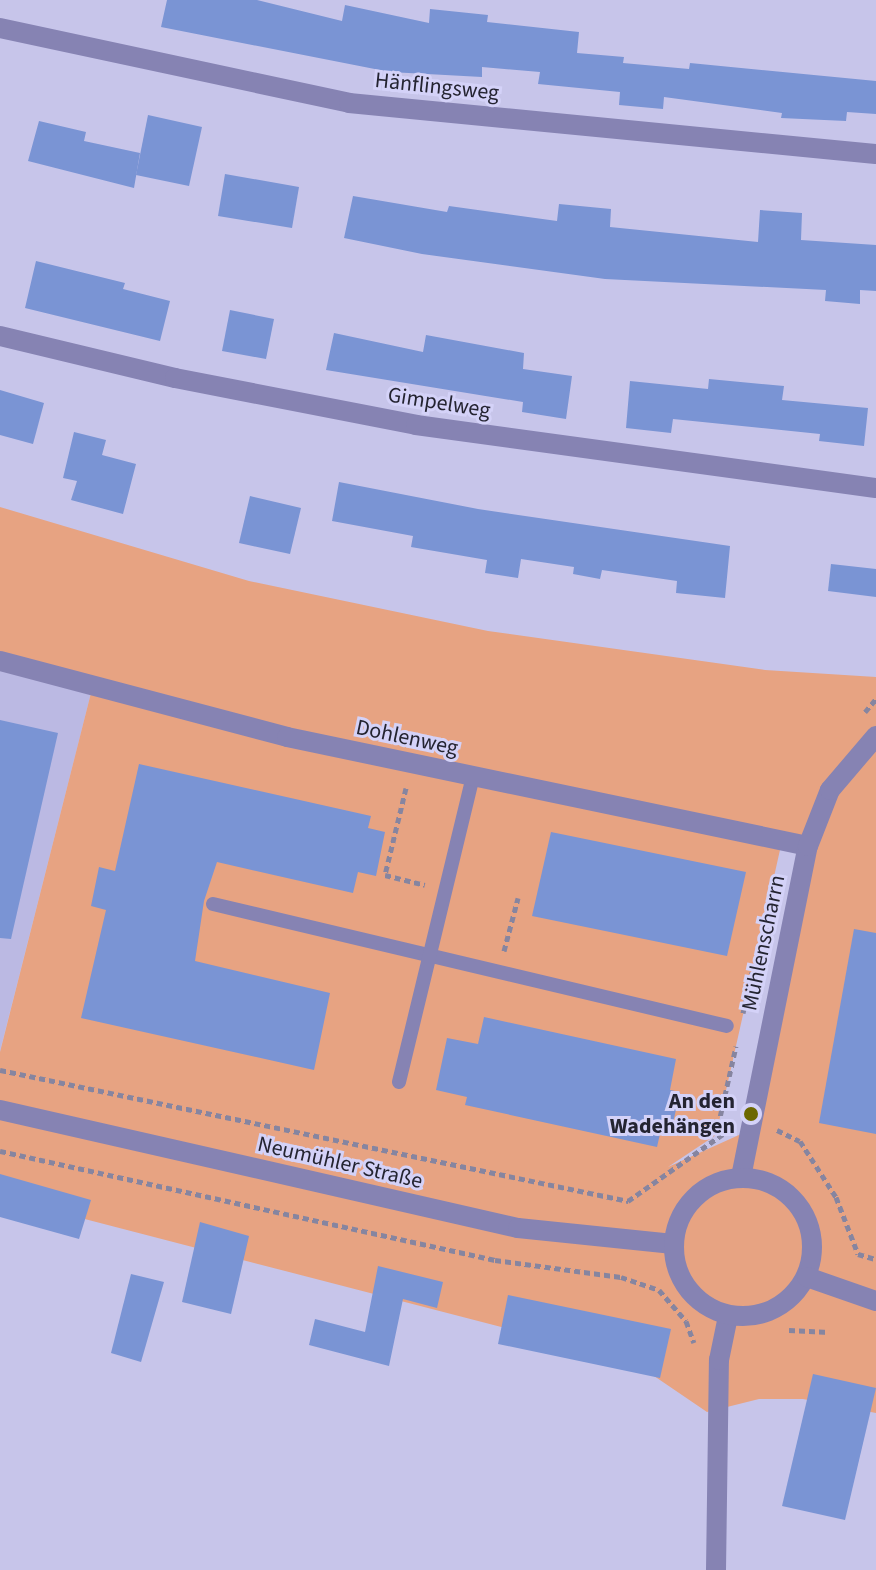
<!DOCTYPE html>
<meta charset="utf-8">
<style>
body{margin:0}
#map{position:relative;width:876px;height:1570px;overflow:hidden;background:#c7c5ea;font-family:"Source Sans 3",sans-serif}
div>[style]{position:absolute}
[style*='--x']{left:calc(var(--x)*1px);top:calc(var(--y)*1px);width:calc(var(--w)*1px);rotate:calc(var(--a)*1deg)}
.built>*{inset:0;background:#bbb9e3}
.green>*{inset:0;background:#e7a382}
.building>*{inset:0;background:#7a94d4}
.path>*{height:5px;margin-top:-2.5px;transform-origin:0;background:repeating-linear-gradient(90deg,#8685a0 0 6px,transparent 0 10px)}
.service>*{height:14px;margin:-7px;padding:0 7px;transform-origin:7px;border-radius:7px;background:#8683b3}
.minor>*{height:20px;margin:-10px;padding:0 10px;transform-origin:10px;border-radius:10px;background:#8683b3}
.tertiary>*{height:20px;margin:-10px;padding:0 10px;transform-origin:10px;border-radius:10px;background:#8683b3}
.tertiary>.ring{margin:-10px;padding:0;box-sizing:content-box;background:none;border:20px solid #8683b3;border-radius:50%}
.dots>*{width:22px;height:22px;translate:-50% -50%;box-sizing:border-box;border:4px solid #d4d2f8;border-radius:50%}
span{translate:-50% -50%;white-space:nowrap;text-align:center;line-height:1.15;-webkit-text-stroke:6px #d4d2f8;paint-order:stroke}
.street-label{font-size:22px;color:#242431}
.poi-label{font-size:22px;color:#242431;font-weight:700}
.right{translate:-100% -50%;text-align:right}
</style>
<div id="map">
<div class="built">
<div style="clip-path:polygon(0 661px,92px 689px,0 1051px)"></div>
</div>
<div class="green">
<div style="clip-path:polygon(evenodd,0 507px,249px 581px,488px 631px,765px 670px,876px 677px,876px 1413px,803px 1399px,759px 1399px,707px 1412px,632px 1361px,0 1197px,0 1052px,92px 689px,0 661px,0 507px,782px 841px,808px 846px,750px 1130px,668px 1167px,716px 1135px,782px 841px)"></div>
</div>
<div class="building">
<div style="clip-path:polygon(167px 0,257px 0,342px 21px,345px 5px,429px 23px,430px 9px,488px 15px,487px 22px,579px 32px,577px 53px,624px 57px,623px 63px,689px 69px,690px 63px,876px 81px,876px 114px,847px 112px,846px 121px,781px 118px,782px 113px,664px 97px,663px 109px,619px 105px,620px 92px,538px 84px,540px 72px,482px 67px,482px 77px,390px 72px,161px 27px)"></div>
<div style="clip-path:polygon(148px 115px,202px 127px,189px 186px,136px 175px)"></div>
<div style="clip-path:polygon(39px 121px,86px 132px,84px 141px,140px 153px,134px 188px,28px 161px)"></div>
<div style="clip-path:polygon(225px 174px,299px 187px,292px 228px,218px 216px)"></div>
<div style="clip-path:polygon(353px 196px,447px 212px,449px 206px,557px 221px,559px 204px,611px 209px,610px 227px,758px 242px,760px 210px,802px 213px,801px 240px,876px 245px,876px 291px,860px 290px,860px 304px,825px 301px,826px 290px,605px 279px,422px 254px,344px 238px)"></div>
<div style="clip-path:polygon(36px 261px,125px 283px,123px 289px,170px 301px,160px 341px,25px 308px)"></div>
<div style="clip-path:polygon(230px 310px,274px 319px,266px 359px,222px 351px)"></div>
<div style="clip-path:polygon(334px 333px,423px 352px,426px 335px,524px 353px,523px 369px,572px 376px,566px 419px,522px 412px,523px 402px,326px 370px)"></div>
<div style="clip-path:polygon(709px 379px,784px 386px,782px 400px,868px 408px,864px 446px,819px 441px,820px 434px,673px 419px,671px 433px,626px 428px,630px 381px,708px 389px)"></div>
<div style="clip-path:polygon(0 390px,44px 403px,33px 444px,0 435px)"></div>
<div style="clip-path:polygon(74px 432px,106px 440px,102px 455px,136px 464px,123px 514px,71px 500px,77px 481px,63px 478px)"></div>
<div style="clip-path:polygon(339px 482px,478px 509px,730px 546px,725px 598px,676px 593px,677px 581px,602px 570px,600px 579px,573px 574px,574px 567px,521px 559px,518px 578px,485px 573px,487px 560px,411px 547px,413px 536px,332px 521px)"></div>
<div style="clip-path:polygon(250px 496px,301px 508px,290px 554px,239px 543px)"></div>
<div style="clip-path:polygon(831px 564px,876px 569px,876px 597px,828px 591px)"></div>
<div style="clip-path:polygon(0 720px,58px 733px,11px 939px,0 938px)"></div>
<div style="clip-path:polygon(139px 764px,371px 816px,368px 828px,385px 832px,376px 876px,358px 872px,353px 893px,217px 862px,204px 901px,195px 961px,330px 993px,314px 1070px,81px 1018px,106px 910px,91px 906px,99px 867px,115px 871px)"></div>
<div style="clip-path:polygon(551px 832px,746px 872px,727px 956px,532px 916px)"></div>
<div style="clip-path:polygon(854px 929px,876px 933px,876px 1134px,819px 1123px)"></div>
<div style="clip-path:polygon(484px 1017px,676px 1059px,670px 1090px,680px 1092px,670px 1136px,660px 1134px,657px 1147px,465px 1105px,467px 1097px,436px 1090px,447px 1038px,478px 1044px)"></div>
<div style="clip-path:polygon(0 1174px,91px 1200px,79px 1239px,0 1217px)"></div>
<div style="clip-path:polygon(200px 1222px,249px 1236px,231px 1314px,182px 1302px)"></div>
<div style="clip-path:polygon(378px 1266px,443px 1282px,437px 1308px,403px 1299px,389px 1366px,309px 1345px,315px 1319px,365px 1332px)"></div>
<div style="clip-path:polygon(131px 1274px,164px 1282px,141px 1362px,111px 1353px)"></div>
<div style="clip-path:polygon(508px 1295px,671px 1329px,660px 1378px,498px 1344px)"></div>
<div style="clip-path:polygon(813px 1374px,876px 1388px,845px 1520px,782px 1506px)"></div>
</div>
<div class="path">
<div style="--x:865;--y:712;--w:17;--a:-50"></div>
<div style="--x:406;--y:788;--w:89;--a:103.6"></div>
<div style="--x:385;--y:875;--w:41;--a:14"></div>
<div style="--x:504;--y:951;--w:55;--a:-75.2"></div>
<div style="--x:743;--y:1013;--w:42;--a:-77.6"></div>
<div style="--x:0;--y:1070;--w:642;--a:11.78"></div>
<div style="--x:628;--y:1201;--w:116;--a:-35.2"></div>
<div style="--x:777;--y:1130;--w:25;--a:26"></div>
<div style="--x:800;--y:1141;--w:67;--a:57.3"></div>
<div style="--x:836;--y:1197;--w:61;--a:68.9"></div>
<div style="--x:858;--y:1254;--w:19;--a:16"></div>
<div style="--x:716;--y:1135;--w:91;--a:-77.3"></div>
<div style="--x:0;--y:1151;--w:507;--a:12.42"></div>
<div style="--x:495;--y:1260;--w:127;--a:7.7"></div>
<div style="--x:621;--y:1277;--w:40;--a:18.9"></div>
<div style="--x:659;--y:1290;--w:41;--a:48.9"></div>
<div style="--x:686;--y:1321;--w:23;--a:70"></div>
<div style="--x:789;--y:1330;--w:40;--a:2.9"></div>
</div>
<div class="service">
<div style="--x:213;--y:904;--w:528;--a:13.35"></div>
<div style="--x:399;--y:1082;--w:314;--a:-76.4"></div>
</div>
<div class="minor">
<div style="--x:0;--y:28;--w:357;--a:12.1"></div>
<div style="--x:349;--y:103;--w:529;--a:5.53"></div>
<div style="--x:0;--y:336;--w:180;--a:13.5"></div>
<div style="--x:175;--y:378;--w:246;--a:11"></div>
<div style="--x:416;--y:425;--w:464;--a:7.8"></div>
<div style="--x:0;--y:661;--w:297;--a:14.8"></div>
<div style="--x:287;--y:737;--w:532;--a:11.82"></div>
<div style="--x:741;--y:1177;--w:338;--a:-78.6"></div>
<div style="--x:808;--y:846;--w:60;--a:-68.6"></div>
<div style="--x:830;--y:790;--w:71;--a:-49.6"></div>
<div style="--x:716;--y:1570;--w:210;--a:-89.2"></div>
<div style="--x:719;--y:1360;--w:45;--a:-78.4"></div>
</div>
<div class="tertiary">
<div style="--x:0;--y:1110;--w:531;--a:12.83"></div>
<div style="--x:518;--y:1228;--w:156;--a:5.9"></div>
<div class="ring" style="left:674px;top:1178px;width:118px;height:118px"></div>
<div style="--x:807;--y:1277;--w:73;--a:19.2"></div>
</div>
<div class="dots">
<div style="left:751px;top:1114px;background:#6c6801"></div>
</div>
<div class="street-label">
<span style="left:437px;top:87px;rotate:6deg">Hänflingsweg</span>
<span style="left:439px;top:403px;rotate:9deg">Gimpelweg</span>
<span style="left:407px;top:738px;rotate:12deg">Dohlenweg</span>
<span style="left:764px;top:943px;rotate:-78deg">Mühlenscharrn</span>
<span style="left:340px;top:1163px;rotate:13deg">Neumühler Straße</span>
</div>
<div class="poi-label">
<span class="right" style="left:735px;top:1114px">An den<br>Wadehängen</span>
</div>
</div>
